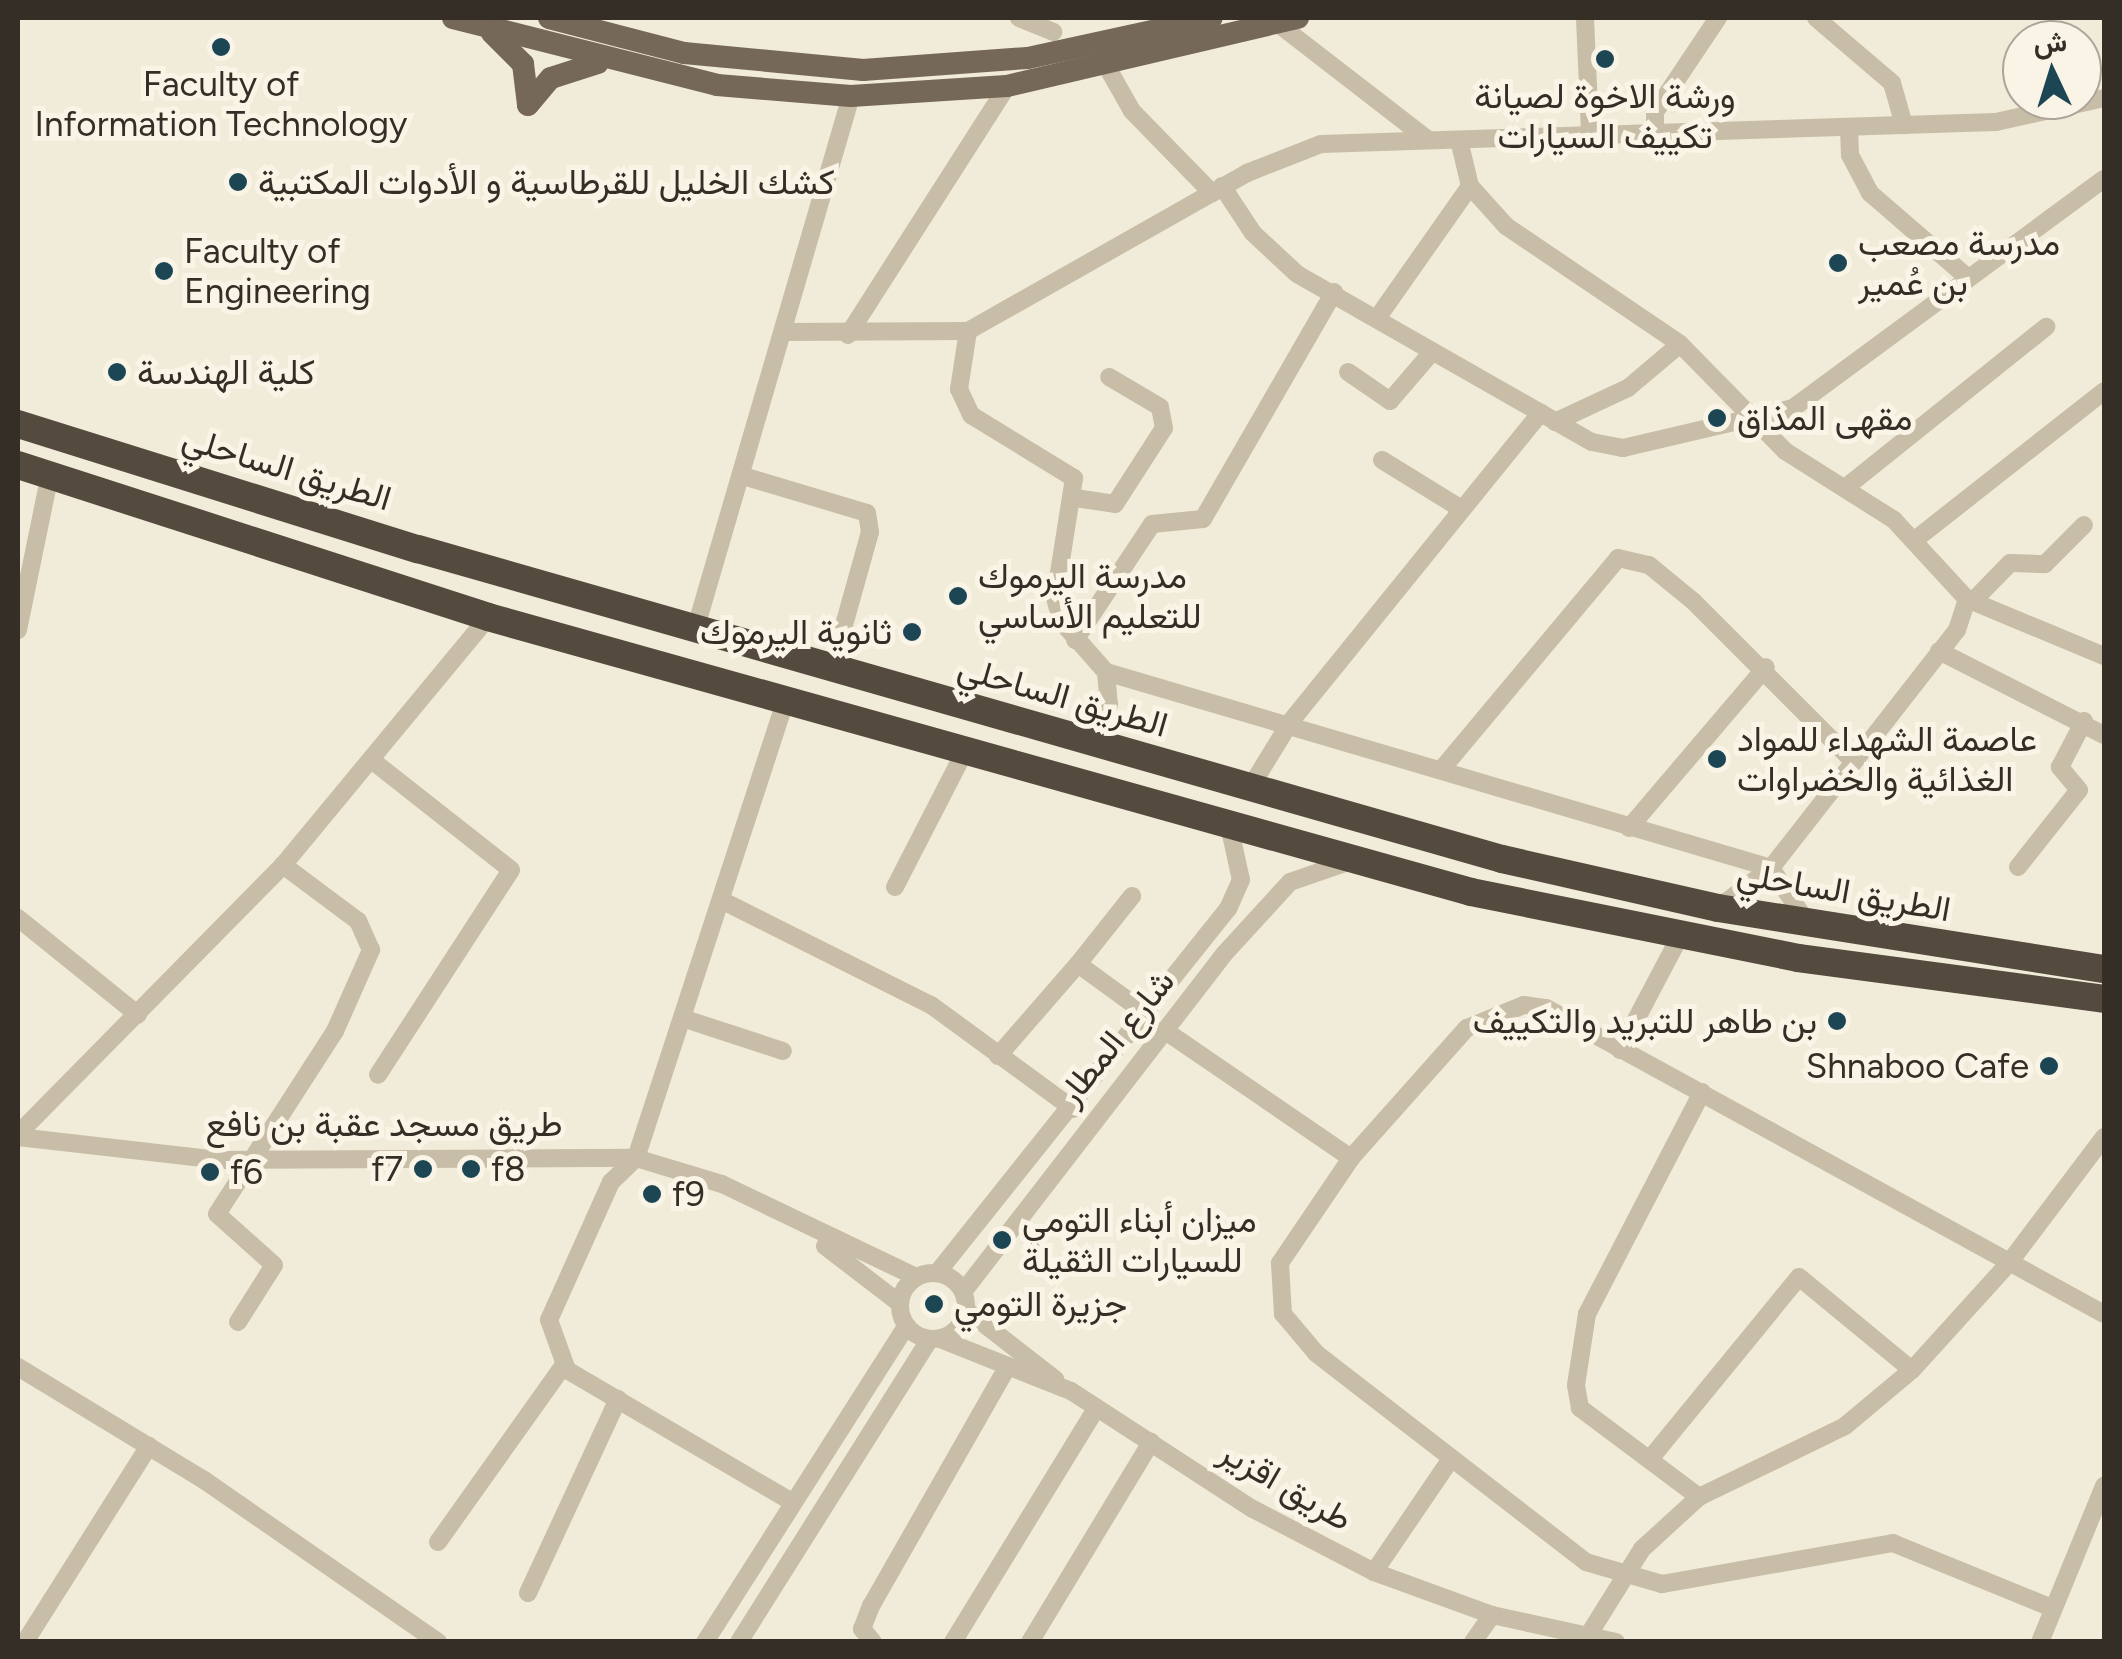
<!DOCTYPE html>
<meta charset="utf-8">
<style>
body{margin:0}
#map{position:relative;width:2122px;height:1659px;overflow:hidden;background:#f1ebd9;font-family:Figtree,Vazirmatn,sans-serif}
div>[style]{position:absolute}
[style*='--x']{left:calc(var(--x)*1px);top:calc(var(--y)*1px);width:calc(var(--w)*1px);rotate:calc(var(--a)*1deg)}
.minor>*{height:18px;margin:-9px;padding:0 9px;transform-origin:9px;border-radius:9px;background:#c8bda6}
.minor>.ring{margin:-9px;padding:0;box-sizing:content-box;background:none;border:18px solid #c8bda6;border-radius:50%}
.major>*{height:22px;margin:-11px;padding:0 11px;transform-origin:11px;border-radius:11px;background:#766858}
.highway>*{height:28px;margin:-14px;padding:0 14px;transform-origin:14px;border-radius:14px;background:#554a3e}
.dots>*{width:28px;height:28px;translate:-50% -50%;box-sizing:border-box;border:5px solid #f9f4e6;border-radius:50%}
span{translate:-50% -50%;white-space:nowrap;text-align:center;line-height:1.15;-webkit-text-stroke:10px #f9f4e6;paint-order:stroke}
.poi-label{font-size:35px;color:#352e27}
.left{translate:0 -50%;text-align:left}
.right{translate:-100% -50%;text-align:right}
.street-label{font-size:35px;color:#352e27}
.frame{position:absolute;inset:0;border:20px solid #352e27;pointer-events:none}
.north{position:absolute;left:2002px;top:20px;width:100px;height:100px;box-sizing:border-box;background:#f9f4e6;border:2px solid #aba59a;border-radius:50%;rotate:356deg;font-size:28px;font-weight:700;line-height:40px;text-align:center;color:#352e27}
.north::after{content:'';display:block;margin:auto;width:35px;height:45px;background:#1d4655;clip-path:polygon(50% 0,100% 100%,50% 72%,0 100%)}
</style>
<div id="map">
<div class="minor">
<div style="--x:1019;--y:18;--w:37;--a:22"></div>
<div style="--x:1585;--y:18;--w:116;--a:87.5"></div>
<div style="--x:1816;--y:18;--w:100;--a:40.5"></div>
<div style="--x:1892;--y:83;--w:44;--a:74.1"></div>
<div style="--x:1277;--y:23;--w:190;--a:37.7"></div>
<div style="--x:1106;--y:65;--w:53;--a:60.5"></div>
<div style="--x:1132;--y:111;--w:115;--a:45.7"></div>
<div style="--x:1849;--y:127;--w:28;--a:88"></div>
<div style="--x:1850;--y:155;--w:43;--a:62.2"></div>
<div style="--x:1870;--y:193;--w:130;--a:40.9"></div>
<div style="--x:1655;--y:134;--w:22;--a:-90"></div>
<div style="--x:1655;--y:112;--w:113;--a:-56.2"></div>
<div style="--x:1459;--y:140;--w:47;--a:76.6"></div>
<div style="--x:1470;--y:186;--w:54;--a:48"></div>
<div style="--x:1506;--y:226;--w:210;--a:34.1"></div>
<div style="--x:1680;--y:344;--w:150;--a:45.5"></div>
<div style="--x:1785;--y:451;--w:129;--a:32.3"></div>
<div style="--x:1894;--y:520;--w:108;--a:47.3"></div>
<div style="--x:1967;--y:599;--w:148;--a:22.6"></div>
<div style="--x:1222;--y:186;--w:56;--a:56.6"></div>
<div style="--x:1253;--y:233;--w:60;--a:43"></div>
<div style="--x:1297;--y:274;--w:339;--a:29.7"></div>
<div style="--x:1592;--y:442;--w:32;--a:11"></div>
<div style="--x:1623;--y:448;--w:175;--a:-13.2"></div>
<div style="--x:1793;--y:408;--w:386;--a:-36.4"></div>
<div style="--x:1378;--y:317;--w:160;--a:-54.9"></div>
<div style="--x:968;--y:331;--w:59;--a:98.8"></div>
<div style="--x:959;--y:389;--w:29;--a:65"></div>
<div style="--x:971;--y:415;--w:121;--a:31.5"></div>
<div style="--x:1074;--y:478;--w:121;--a:99"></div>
<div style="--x:1055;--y:598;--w:24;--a:75"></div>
<div style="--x:1061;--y:621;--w:68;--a:48.6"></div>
<div style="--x:1106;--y:672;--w:32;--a:85"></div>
<div style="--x:1109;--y:704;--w:41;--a:111.5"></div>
<div style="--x:784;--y:332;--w:184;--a:-0.3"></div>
<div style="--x:968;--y:331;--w:321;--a:-29.5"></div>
<div style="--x:1247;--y:173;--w:79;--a:-21.4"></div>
<div style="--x:1321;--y:144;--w:675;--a:-1.87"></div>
<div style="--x:1996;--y:122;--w:111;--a:-12.5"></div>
<div style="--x:848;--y:335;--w:295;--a:-57.4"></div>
<div style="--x:1348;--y:372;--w:51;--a:34.6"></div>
<div style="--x:1390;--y:401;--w:65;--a:-49.4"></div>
<div style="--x:1555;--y:422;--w:81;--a:-25"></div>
<div style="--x:1628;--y:388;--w:68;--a:-40.2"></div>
<div style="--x:1382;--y:460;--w:89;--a:31.7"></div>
<div style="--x:743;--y:476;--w:129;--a:16.6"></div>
<div style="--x:867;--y:513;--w:19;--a:81"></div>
<div style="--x:870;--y:532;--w:141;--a:105.6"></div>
<div style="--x:1845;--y:488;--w:258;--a:-38.7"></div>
<div style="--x:1075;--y:498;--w:40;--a:8.5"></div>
<div style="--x:1115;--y:504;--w:90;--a:-57.2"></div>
<div style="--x:1164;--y:428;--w:21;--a:-101"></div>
<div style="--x:1160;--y:407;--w:59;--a:-149.5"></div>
<div style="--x:1916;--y:539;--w:239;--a:-38.2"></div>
<div style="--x:1972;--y:602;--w:54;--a:-45.7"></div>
<div style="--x:2010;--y:563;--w:35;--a:2"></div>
<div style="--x:2045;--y:564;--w:55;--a:-45"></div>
<div style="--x:696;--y:627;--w:553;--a:-73.73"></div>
<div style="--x:18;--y:630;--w:159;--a:-78.4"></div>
<div style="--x:1075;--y:640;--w:139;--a:-56.4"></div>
<div style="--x:1152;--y:524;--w:51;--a:-5.6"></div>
<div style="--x:1203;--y:519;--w:262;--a:-60"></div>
<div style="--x:1939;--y:651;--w:185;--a:27"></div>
<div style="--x:1106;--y:672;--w:693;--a:16.42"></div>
<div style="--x:1771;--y:868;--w:67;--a:56.5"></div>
<div style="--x:786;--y:699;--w:483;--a:108.1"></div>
<div style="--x:636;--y:1158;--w:35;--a:136"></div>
<div style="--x:611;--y:1182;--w:151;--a:114.2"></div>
<div style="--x:549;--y:1320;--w:53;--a:70.2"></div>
<div style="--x:567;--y:1370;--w:261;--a:30.4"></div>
<div style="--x:374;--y:762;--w:174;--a:38.2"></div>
<div style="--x:511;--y:870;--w:244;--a:123"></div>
<div style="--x:1441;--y:770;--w:276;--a:-50.1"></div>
<div style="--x:1618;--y:558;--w:32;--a:13"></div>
<div style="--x:1649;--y:565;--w:57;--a:39.3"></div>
<div style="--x:1693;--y:601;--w:225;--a:45"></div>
<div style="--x:1248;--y:791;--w:82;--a:-58.4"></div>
<div style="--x:1291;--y:721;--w:397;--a:-51"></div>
<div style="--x:1629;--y:828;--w:211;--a:-49.6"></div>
<div style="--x:2018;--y:867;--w:98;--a:-51.6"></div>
<div style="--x:2079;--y:790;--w:30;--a:-130"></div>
<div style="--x:2060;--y:767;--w:52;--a:-62.4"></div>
<div style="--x:895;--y:887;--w:153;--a:-62.8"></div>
<div style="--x:721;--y:900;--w:235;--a:26.6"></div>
<div style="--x:931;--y:1005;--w:176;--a:36.2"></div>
<div style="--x:1718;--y:908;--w:66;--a:-37"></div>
<div style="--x:1771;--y:868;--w:302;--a:-52"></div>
<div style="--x:1957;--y:630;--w:33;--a:-72"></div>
<div style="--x:18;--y:918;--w:154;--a:38.9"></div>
<div style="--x:1078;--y:964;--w:87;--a:-51.5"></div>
<div style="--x:682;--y:1018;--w:106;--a:18.1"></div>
<div style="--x:1164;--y:1030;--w:227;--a:34.4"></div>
<div style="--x:1620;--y:1050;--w:127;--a:-62.2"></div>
<div style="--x:998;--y:1056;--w:122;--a:-49"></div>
<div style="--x:1078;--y:964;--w:87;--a:36.1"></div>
<div style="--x:18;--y:1134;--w:379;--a:-45.4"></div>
<div style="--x:284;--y:864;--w:320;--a:-50.4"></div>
<div style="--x:18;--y:1137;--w:204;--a:6.5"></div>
<div style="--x:221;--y:1160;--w:415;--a:-0.3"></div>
<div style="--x:636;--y:1158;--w:90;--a:16.8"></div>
<div style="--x:722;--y:1184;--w:215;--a:25.6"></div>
<div style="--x:825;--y:1246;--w:93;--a:37.6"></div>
<div class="ring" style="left:900px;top:1273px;width:48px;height:48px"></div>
<div style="--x:937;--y:1273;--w:466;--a:-51.4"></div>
<div style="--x:1228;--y:909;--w:32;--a:-66"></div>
<div style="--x:1241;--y:880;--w:60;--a:-102.4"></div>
<div style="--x:963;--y:1292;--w:428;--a:-52.3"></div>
<div style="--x:1225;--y:953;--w:96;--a:-47.5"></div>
<div style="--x:1290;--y:882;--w:65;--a:-19"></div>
<div style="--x:966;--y:1310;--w:113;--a:37.8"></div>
<div style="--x:238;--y:1322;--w:67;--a:-57.7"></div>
<div style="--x:274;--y:1265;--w:76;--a:-138.2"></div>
<div style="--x:217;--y:1214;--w:218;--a:-57.2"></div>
<div style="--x:335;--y:1031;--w:89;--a:-66"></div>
<div style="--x:371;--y:950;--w:32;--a:-114"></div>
<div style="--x:358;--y:921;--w:94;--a:-143.3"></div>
<div style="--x:940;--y:1339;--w:141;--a:21.7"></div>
<div style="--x:1071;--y:1391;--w:217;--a:33"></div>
<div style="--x:1253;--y:1509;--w:136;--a:27.5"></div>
<div style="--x:1374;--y:1572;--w:126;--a:20"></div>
<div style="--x:1492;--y:1615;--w:127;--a:12.3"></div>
<div style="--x:18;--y:1367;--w:218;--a:31.3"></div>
<div style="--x:204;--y:1480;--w:285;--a:34.7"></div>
<div style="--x:1650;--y:1459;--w:235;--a:-50.7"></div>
<div style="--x:1799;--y:1277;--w:146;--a:39.5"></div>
<div style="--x:1699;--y:1497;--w:149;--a:-143.2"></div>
<div style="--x:1580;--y:1408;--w:23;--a:-100"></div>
<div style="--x:1576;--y:1385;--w:72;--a:-81.2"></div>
<div style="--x:1587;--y:1314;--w:250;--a:-62.6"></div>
<div style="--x:438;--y:1542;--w:216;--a:-54.6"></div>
<div style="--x:1374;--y:1572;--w:135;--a:-55.8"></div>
<div style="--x:528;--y:1593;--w:214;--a:-65.1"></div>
<div style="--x:2052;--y:1608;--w:172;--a:-157.8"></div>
<div style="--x:1893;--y:1543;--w:235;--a:169.9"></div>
<div style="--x:1662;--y:1584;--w:79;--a:-163.9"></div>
<div style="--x:1586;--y:1562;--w:341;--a:-142.3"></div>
<div style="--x:1316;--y:1353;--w:51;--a:-130.2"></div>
<div style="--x:1283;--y:1314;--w:51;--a:-93.4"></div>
<div style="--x:1280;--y:1263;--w:127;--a:-55.9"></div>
<div style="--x:1351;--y:1158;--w:174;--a:-48.3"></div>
<div style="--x:1467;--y:1028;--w:61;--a:-22"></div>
<div style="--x:1524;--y:1005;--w:22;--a:8"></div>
<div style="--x:1546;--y:1008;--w:636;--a:28.74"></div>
<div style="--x:1586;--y:1639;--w:106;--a:-58.1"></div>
<div style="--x:1642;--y:1549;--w:77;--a:-42.4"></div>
<div style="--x:1699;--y:1497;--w:162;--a:-25.9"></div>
<div style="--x:1845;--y:1426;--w:87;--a:-39.9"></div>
<div style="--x:1912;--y:1370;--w:144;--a:-47.8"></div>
<div style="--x:2009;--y:1263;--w:158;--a:-53"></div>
<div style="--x:25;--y:1642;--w:232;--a:-57.7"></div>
<div style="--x:705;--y:1642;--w:375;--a:-57.5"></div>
<div style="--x:739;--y:1642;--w:357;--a:-57.8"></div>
<div style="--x:873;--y:1642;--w:17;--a:-130"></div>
<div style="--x:862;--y:1629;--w:25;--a:-69"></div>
<div style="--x:871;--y:1606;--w:276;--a:-60.3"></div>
<div style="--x:953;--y:1642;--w:273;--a:-58.5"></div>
<div style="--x:1030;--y:1642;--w:234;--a:-58.8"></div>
<div style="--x:1473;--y:1642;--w:33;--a:-55"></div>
<div style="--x:2040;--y:1642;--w:169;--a:-67.7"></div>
</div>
<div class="major">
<div style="--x:453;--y:18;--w:272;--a:14.2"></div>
<div style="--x:717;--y:85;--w:134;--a:4.7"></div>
<div style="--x:851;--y:96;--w:156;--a:-3.7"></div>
<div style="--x:1007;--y:86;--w:299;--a:-13.2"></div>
<div style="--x:549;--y:18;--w:139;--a:14.5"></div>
<div style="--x:684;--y:53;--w:180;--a:5.4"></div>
<div style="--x:863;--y:70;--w:165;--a:-4.2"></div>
<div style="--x:1028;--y:58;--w:188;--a:-12.3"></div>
<div style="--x:492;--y:33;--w:44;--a:45"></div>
<div style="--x:523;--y:64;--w:41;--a:83"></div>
<div style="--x:528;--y:105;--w:35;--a:-50"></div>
<div style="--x:551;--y:78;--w:49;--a:-17.7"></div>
</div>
<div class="highway">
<div style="--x:18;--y:424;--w:419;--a:17.4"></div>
<div style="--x:418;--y:549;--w:1127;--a:15.96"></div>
<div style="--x:1502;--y:859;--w:221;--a:12.8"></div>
<div style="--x:1718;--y:908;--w:391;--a:9"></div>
<div style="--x:18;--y:465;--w:494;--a:17.9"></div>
<div style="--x:488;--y:617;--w:1021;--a:15.63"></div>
<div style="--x:1471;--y:892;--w:334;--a:11.4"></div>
<div style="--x:1798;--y:958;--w:309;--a:7.6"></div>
</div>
<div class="dots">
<div style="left:221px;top:47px;background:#1d4655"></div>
<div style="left:1605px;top:59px;background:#1d4655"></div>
<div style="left:238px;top:182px;background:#1d4655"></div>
<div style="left:1838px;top:263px;background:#1d4655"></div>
<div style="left:164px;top:271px;background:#1d4655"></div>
<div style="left:117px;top:372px;background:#1d4655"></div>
<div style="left:1717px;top:418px;background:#1d4655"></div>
<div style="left:958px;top:596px;background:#1d4655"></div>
<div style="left:912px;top:632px;background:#1d4655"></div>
<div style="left:1717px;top:759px;background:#1d4655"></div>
<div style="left:1837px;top:1021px;background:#1d4655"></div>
<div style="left:2049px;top:1066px;background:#1d4655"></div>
<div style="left:423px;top:1169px;background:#1d4655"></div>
<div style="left:471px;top:1169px;background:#1d4655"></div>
<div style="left:210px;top:1172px;background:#1d4655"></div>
<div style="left:652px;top:1194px;background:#1d4655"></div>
<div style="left:1002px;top:1240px;background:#1d4655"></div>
<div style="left:934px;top:1304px;background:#1d4655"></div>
</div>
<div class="poi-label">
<span style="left:221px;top:104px">Faculty of<br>Information Technology</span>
<span style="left:1605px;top:116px">ورشة الاخوة لصيانة<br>تكييف السيارات</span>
<span class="left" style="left:258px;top:182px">كشك الخليل للقرطاسية و الأدوات المكتبية</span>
<span class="left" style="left:1858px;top:263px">مدرسة مصعب<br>بن عُمير</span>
<span class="left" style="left:184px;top:271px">Faculty of<br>Engineering</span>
<span class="left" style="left:137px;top:372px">كلية الهندسة</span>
<span class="left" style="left:1737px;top:418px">مقهى المذاق</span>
<span class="left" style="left:978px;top:596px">مدرسة اليرموك<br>للتعليم الأساسي</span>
<span class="right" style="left:892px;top:632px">ثانوية اليرموك</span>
<span class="left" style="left:1737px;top:759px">عاصمة الشهداء للمواد<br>الغذائية والخضراوات</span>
<span class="right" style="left:1817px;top:1021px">بن طاهر للتبريد والتكييف</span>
<span class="right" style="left:2029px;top:1066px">Shnaboo Cafe</span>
<span class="right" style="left:403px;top:1169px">f7</span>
<span class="left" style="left:491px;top:1169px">f8</span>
<span class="left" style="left:230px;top:1172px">f6</span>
<span class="left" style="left:672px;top:1194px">f9</span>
<span class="left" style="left:1022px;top:1240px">ميزان أبناء التومي<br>للسيارات الثقيلة</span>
<span class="left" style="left:954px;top:1304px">جزيرة التومي</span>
</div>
<div class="street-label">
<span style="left:287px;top:468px;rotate:17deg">الطريق الساحلي</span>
<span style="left:1063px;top:696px;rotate:16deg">الطريق الساحلي</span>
<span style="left:1844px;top:891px;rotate:10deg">الطريق الساحلي</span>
<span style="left:1116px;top:1037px;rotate:-51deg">شارع المطار</span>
<span style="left:384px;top:1124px">طريق مسجد عقبة بن نافع</span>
<span style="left:1286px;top:1485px;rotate:30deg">طريق اقزير</span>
</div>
<div class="frame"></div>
<div class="north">ش</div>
</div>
